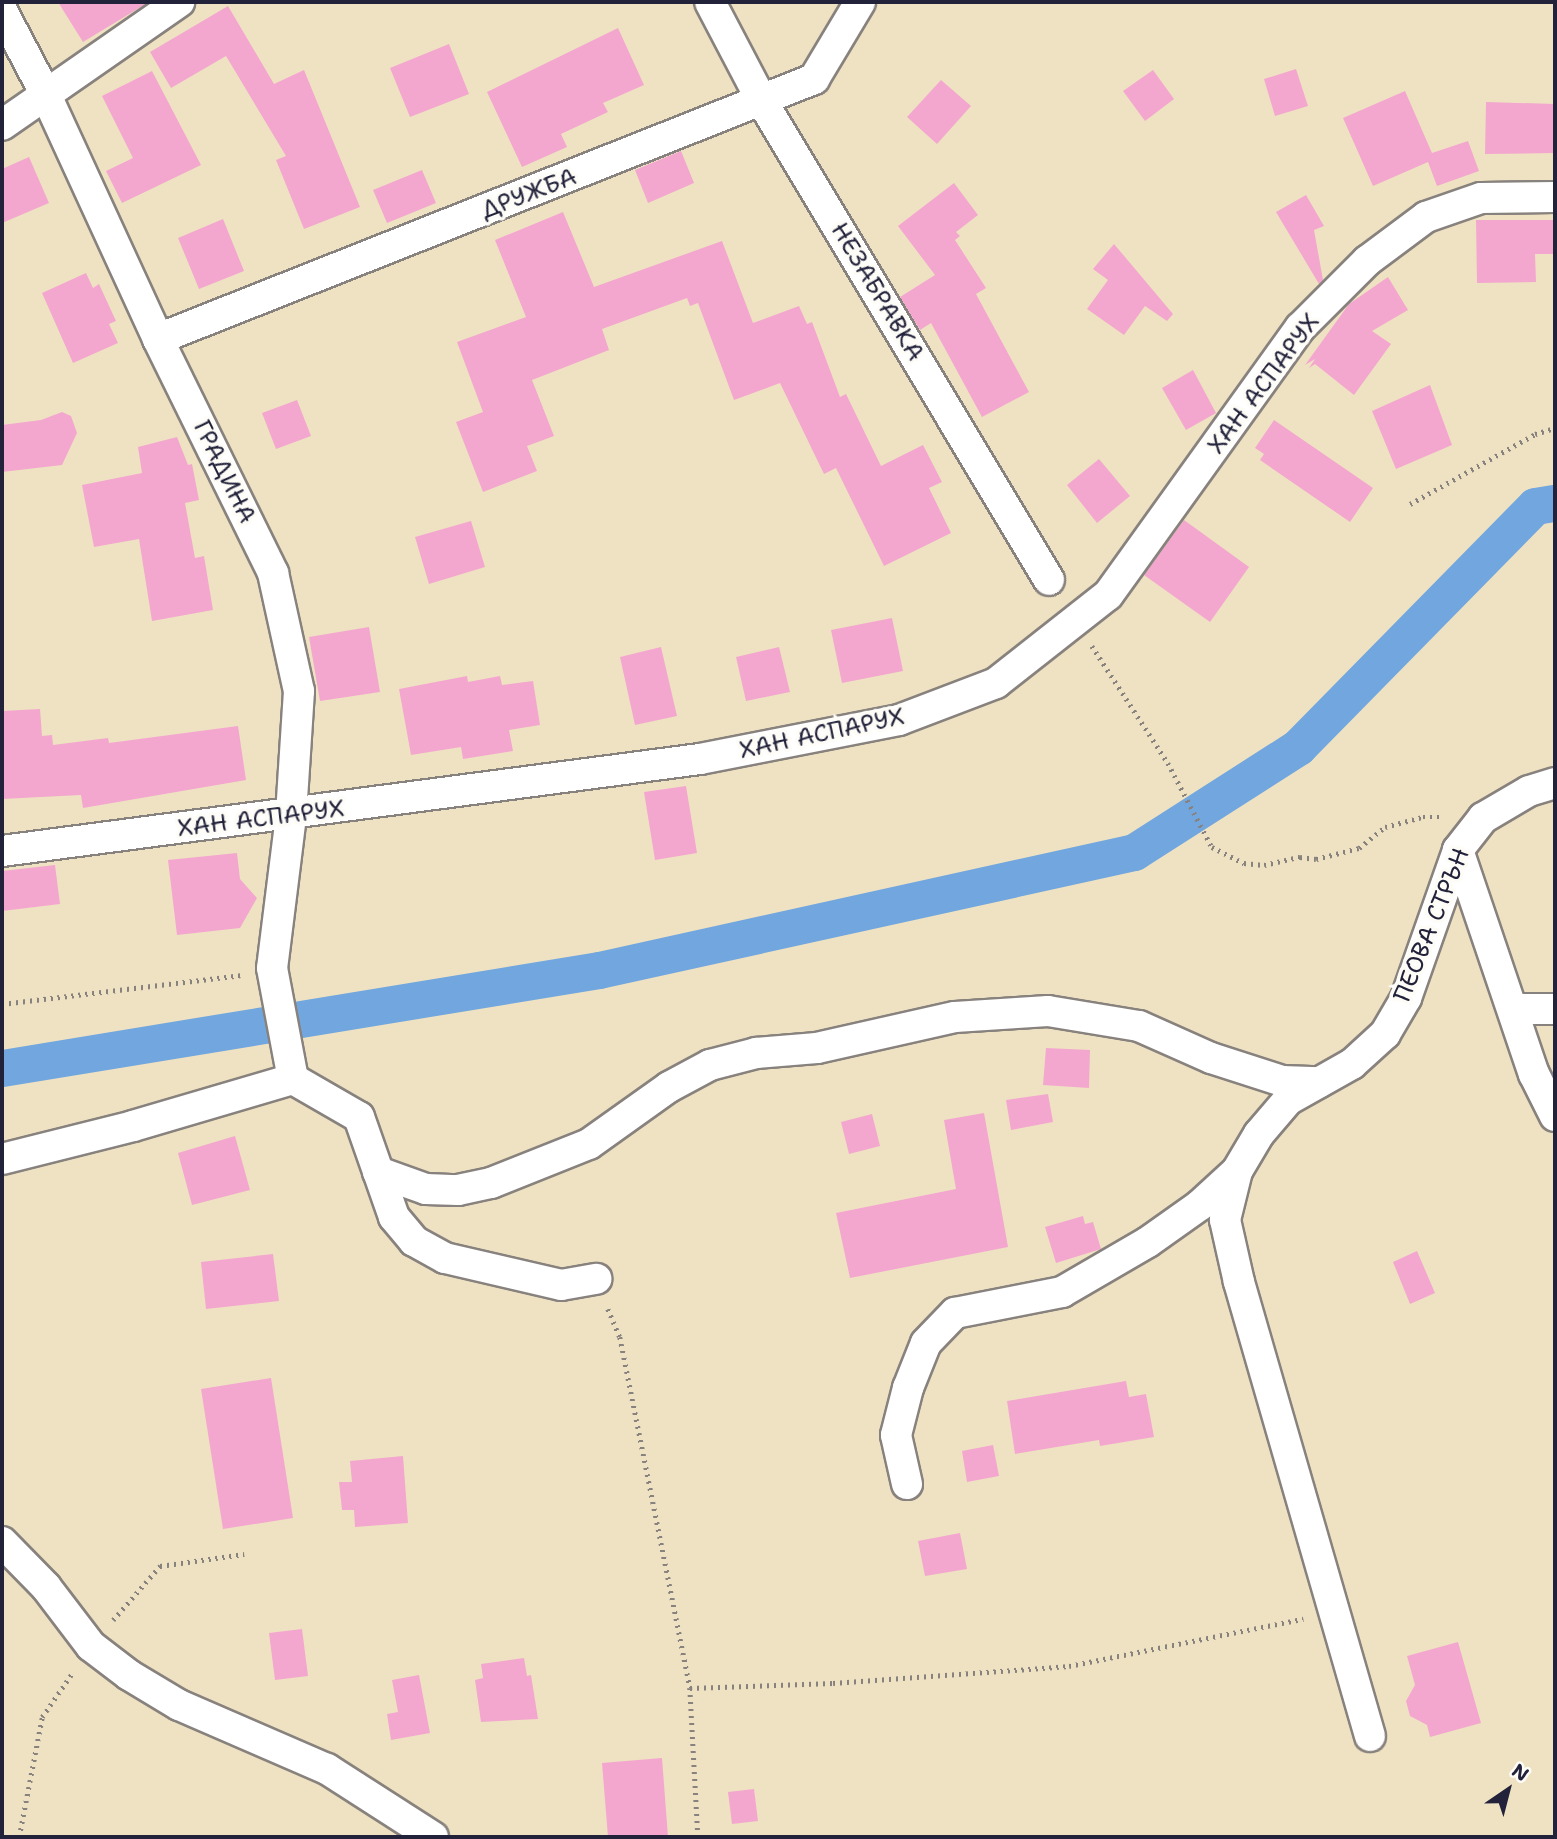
<!DOCTYPE html>
<meta charset="utf-8">
<style>
body{margin:0}
#map{position:relative;width:1557px;height:1839px;overflow:hidden;background:#efe2c2;font-family:"Shantell Sans",sans-serif}
div>[style]{position:absolute}
[style*='--x']{left:calc(var(--x)*1px);top:calc(var(--y)*1px);width:calc(var(--w)*1px);rotate:calc(var(--a)*1deg)}
.canal>*{height:37px;margin:-18.5px;padding:0 18.5px;transform-origin:18.5px;border-radius:18.5px;background:#71a6de}
.building>*{inset:0;background:#f3a7cf}
.path>*{height:4.5px;margin-top:-2.25px;transform-origin:0;background:repeating-linear-gradient(90deg,#88827e 0 2px,transparent 0 7px)}
.roads{filter:drop-shadow(2px 0 #88827e) drop-shadow(-2px 0 #88827e) drop-shadow(0 2px #88827e) drop-shadow(0 -2px #88827e)}
.street>*{height:30px;margin:-15px;padding:0 15px;transform-origin:15px;border-radius:15px;background:#fff}
span{translate:-50% -50%;white-space:nowrap;text-align:center;line-height:1.15;-webkit-text-stroke:7px #fdfcf7;paint-order:stroke}
.street-label{font-size:24px;color:#22223b}
.frame{position:absolute;inset:0;border:4px solid #22223b;pointer-events:none}
.north{position:absolute;left:1473px;top:1755px;width:70px;height:70px;-webkit-text-stroke:5px #fdfcf7;paint-order:stroke;rotate:35deg;font-size:19px;font-weight:700;line-height:28px;text-align:center;color:#22223b}
.north::after{content:'';display:block;margin:auto;width:24px;height:32px;background:#22223b;clip-path:polygon(50% 0,100% 100%,50% 72%,0 100%)}
</style>
<div id="map">
<div class="canal">
<div style="--x:2;--y:1068;--w:605;--a:-9.32"></div>
<div style="--x:599;--y:970;--w:548;--a:-12.44"></div>
<div style="--x:1134;--y:852;--w:195;--a:-32.6"></div>
<div style="--x:1298;--y:747;--w:338;--a:-45.5"></div>
<div style="--x:1535;--y:506;--w:20;--a:-9"></div>
</div>
<div class="building">
<div style="clip-path:polygon(58px 2px,149px 2px,83px 42px)"></div>
<div style="clip-path:polygon(228px 6px,274px 84px,304px 70px,360px 207px,304px 229px,276px 160px,286px 156px,226px 56px,171px 88px,150px 52px)"></div>
<div style="clip-path:polygon(618px 28px,644px 85px,603px 103px,608px 112px,561px 134px,567px 147px,522px 167px,487px 92px)"></div>
<div style="clip-path:polygon(449px 44px,469px 94px,410px 117px,390px 68px)"></div>
<div style="clip-path:polygon(1296px 69px,1308px 106px,1275px 116px,1264px 79px)"></div>
<div style="clip-path:polygon(1153px 70px,1174px 99px,1145px 121px,1123px 91px)"></div>
<div style="clip-path:polygon(152px 71px,201px 165px,122px 203px,106px 171px,133px 158px,102px 96px)"></div>
<div style="clip-path:polygon(941px 80px,971px 106px,937px 144px,907px 117px)"></div>
<div style="clip-path:polygon(1405px 91px,1432px 153px,1468px 141px,1479px 171px,1437px 186px,1428px 162px,1373px 186px,1343px 118px)"></div>
<div style="clip-path:polygon(1486px 102px,1555px 104px,1555px 153px,1485px 154px)"></div>
<div style="clip-path:polygon(681px 151px,694px 183px,648px 203px,635px 170px)"></div>
<div style="clip-path:polygon(29px 157px,49px 203px,2px 223px,2px 169px)"></div>
<div style="clip-path:polygon(422px 170px,436px 203px,387px 223px,373px 190px)"></div>
<div style="clip-path:polygon(954px 183px,978px 215px,956px 232px,960px 236px,955px 240px,986px 288px,976px 294px,1029px 392px,982px 417px,931px 323px,920px 330px,900px 297px,935px 275px,898px 226px)"></div>
<div style="clip-path:polygon(1306px 195px,1324px 226px,1314px 230px,1323px 280px,1319px 284px,1276px 212px)"></div>
<div style="clip-path:polygon(563px 212px,594px 287px,722px 241px,753px 323px,799px 306px,807px 324px,812px 322px,840px 397px,846px 394px,881px 466px,923px 445px,942px 482px,929px 488px,951px 533px,884px 566px,836px 468px,824px 474px,780px 383px,734px 400px,698px 303px,690px 306px,687px 298px,602px 329px,609px 350px,532px 380px,554px 436px,527px 446px,537px 471px,483px 492px,456px 422px,483px 412px,457px 342px,526px 317px,495px 240px)"></div>
<div style="clip-path:polygon(223px 219px,244px 271px,199px 289px,178px 238px)"></div>
<div style="clip-path:polygon(1476px 220px,1555px 220px,1555px 254px,1535px 254px,1536px 282px,1477px 283px)"></div>
<div style="clip-path:polygon(1114px 244px,1173px 314px,1167px 321px,1145px 306px,1124px 335px,1087px 309px,1108px 280px,1093px 269px)"></div>
<div style="clip-path:polygon(86px 273px,93px 288px,99px 284px,116px 321px,109px 324px,118px 343px,73px 363px,42px 293px)"></div>
<div style="clip-path:polygon(1388px 277px,1408px 310px,1372px 331px,1391px 344px,1354px 395px,1315px 364px,1309px 368px,1315px 359px,1305px 365px,1349px 304px)"></div>
<div style="clip-path:polygon(1193px 370px,1216px 413px,1186px 430px,1162px 388px)"></div>
<div style="clip-path:polygon(1430px 385px,1452px 445px,1396px 469px,1372px 411px)"></div>
<div style="clip-path:polygon(297px 400px,311px 436px,276px 449px,262px 413px)"></div>
<div style="clip-path:polygon(62px 412px,71px 416px,77px 433px,62px 465px,2px 472px,2px 425px,41px 420px)"></div>
<div style="clip-path:polygon(1274px 420px,1373px 488px,1350px 522px,1260px 460px,1264px 454px,1255px 448px)"></div>
<div style="clip-path:polygon(177px 437px,188px 465px,192px 464px,199px 500px,185px 503px,195px 558px,204px 556px,213px 610px,152px 621px,139px 539px,94px 547px,82px 485px,142px 473px,138px 447px)"></div>
<div style="clip-path:polygon(1099px 459px,1130px 496px,1097px 523px,1067px 485px)"></div>
<div style="clip-path:polygon(1184px 520px,1249px 567px,1210px 622px,1144px 575px)"></div>
<div style="clip-path:polygon(471px 521px,485px 567px,429px 584px,415px 537px)"></div>
<div style="clip-path:polygon(892px 618px,903px 671px,842px 683px,831px 630px)"></div>
<div style="clip-path:polygon(369px 627px,380px 692px,320px 701px,309px 637px)"></div>
<div style="clip-path:polygon(661px 647px,677px 716px,635px 725px,620px 657px)"></div>
<div style="clip-path:polygon(779px 647px,790px 692px,746px 701px,736px 657px)"></div>
<div style="clip-path:polygon(467px 676px,468px 682px,500px 676px,502px 685px,533px 681px,540px 725px,509px 730px,513px 751px,463px 759px,461px 747px,411px 755px,399px 689px)"></div>
<div style="clip-path:polygon(40px 709px,42px 736px,52px 735px,53px 745px,108px 738px,109px 743px,238px 726px,246px 780px,83px 808px,81px 795px,2px 799px,2px 711px)"></div>
<div style="clip-path:polygon(686px 786px,697px 853px,655px 860px,644px 792px)"></div>
<div style="clip-path:polygon(237px 853px,240px 879px,257px 898px,240px 928px,177px 935px,168px 860px)"></div>
<div style="clip-path:polygon(55px 865px,60px 904px,2px 911px,2px 871px)"></div>
<div style="clip-path:polygon(1046px 1048px,1090px 1050px,1089px 1088px,1043px 1085px)"></div>
<div style="clip-path:polygon(1048px 1094px,1053px 1122px,1011px 1130px,1006px 1100px)"></div>
<div style="clip-path:polygon(984px 1113px,1008px 1247px,850px 1278px,836px 1213px,956px 1189px,944px 1120px)"></div>
<div style="clip-path:polygon(872px 1114px,880px 1146px,849px 1154px,841px 1122px)"></div>
<div style="clip-path:polygon(235px 1136px,250px 1190px,192px 1205px,178px 1153px)"></div>
<div style="clip-path:polygon(1083px 1216px,1085px 1224px,1093px 1222px,1101px 1249px,1056px 1263px,1045px 1227px)"></div>
<div style="clip-path:polygon(1417px 1251px,1435px 1293px,1410px 1304px,1393px 1262px)"></div>
<div style="clip-path:polygon(273px 1254px,279px 1301px,206px 1309px,201px 1262px)"></div>
<div style="clip-path:polygon(271px 1378px,293px 1518px,223px 1529px,201px 1389px)"></div>
<div style="clip-path:polygon(1126px 1381px,1129px 1397px,1146px 1394px,1154px 1437px,1100px 1446px,1099px 1440px,1015px 1454px,1007px 1401px)"></div>
<div style="clip-path:polygon(993px 1445px,999px 1476px,967px 1482px,962px 1451px)"></div>
<div style="clip-path:polygon(403px 1456px,408px 1523px,355px 1527px,354px 1510px,342px 1510px,339px 1482px,352px 1482px,350px 1461px)"></div>
<div style="clip-path:polygon(960px 1533px,967px 1569px,925px 1576px,918px 1541px)"></div>
<div style="clip-path:polygon(302px 1629px,308px 1676px,275px 1680px,269px 1633px)"></div>
<div style="clip-path:polygon(1458px 1642px,1481px 1723px,1430px 1737px,1427px 1725px,1410px 1716px,1406px 1701px,1415px 1685px,1407px 1656px)"></div>
<div style="clip-path:polygon(524px 1658px,527px 1676px,531px 1675px,538px 1719px,481px 1722px,475px 1680px,483px 1678px,481px 1664px)"></div>
<div style="clip-path:polygon(419px 1675px,430px 1733px,391px 1740px,387px 1714px,398px 1712px,392px 1680px)"></div>
<div style="clip-path:polygon(662px 1758px,668px 1837px,608px 1837px,602px 1763px)"></div>
<div style="clip-path:polygon(754px 1789px,758px 1821px,732px 1824px,728px 1792px)"></div>
</div>
<div class="path">
<div style="--x:1410;--y:504;--w:143;--a:-29.2"></div>
<div style="--x:1535;--y:434;--w:21;--a:-17"></div>
<div style="--x:1092;--y:646;--w:140;--a:57"></div>
<div style="--x:1168;--y:763;--w:95;--a:62.4"></div>
<div style="--x:1212;--y:847;--w:36;--a:27"></div>
<div style="--x:1244;--y:863;--w:20;--a:6"></div>
<div style="--x:1264;--y:865;--w:37;--a:-13"></div>
<div style="--x:1300;--y:857;--w:16;--a:7"></div>
<div style="--x:1316;--y:859;--w:44;--a:-14.3"></div>
<div style="--x:1359;--y:848;--w:33;--a:-39"></div>
<div style="--x:1385;--y:827;--w:39;--a:-15"></div>
<div style="--x:1423;--y:817;--w:21;--a:0"></div>
<div style="--x:2;--y:1004;--w:240;--a:-6.9"></div>
<div style="--x:608;--y:1309;--w:30;--a:67"></div>
<div style="--x:620;--y:1337;--w:358;--a:78.7"></div>
<div style="--x:690;--y:1688;--w:149;--a:86.9"></div>
<div style="--x:113;--y:1620;--w:72;--a:-49"></div>
<div style="--x:160;--y:1566;--w:85;--a:-8.1"></div>
<div style="--x:690;--y:1688;--w:143;--a:-2"></div>
<div style="--x:833;--y:1683;--w:237;--a:-4.1"></div>
<div style="--x:1069;--y:1666;--w:239;--a:-11.4"></div>
<div style="--x:19;--y:1837;--w:122;--a:-79.1"></div>
<div style="--x:42;--y:1717;--w:55;--a:-55.4"></div>
</div>
<div class="roads">
<div class="street">
<div style="--x:710;--y:2;--w:114;--a:62.3"></div>
<div style="--x:763;--y:103;--w:556;--a:59.05"></div>
<div style="--x:2;--y:11;--w:93;--a:62.3"></div>
<div style="--x:45;--y:93;--w:271;--a:65.3"></div>
<div style="--x:158;--y:339;--w:261;--a:63.8"></div>
<div style="--x:273;--y:573;--w:121;--a:77.6"></div>
<div style="--x:299;--y:691;--w:125;--a:93.7"></div>
<div style="--x:291;--y:816;--w:153;--a:97.1"></div>
<div style="--x:272;--y:968;--w:113;--a:79.3"></div>
<div style="--x:2;--y:125;--w:216;--a:-34.8"></div>
<div style="--x:158;--y:339;--w:706;--a:-21.62"></div>
<div style="--x:814;--y:79;--w:90;--a:-59.1"></div>
<div style="--x:1458;--y:850;--w:237;--a:71.3"></div>
<div style="--x:1534;--y:1074;--w:47;--a:63.4"></div>
<div style="--x:2;--y:851;--w:704;--a:-7.51"></div>
<div style="--x:700;--y:759;--w:203;--a:-11.1"></div>
<div style="--x:899;--y:720;--w:104;--a:-20.9"></div>
<div style="--x:996;--y:683;--w:142;--a:-38.2"></div>
<div style="--x:1108;--y:595;--w:329;--a:-54.3"></div>
<div style="--x:1300;--y:328;--w:95;--a:-45"></div>
<div style="--x:1367;--y:261;--w:74;--a:-36.7"></div>
<div style="--x:1426;--y:217;--w:58;--a:-19.1"></div>
<div style="--x:1481;--y:198;--w:74;--a:-0.8"></div>
<div style="--x:1514;--y:1009;--w:41;--a:0"></div>
<div style="--x:2;--y:1159;--w:135;--a:-14.1"></div>
<div style="--x:133;--y:1126;--w:167;--a:-16.4"></div>
<div style="--x:293;--y:1079;--w:76;--a:29.9"></div>
<div style="--x:359;--y:1117;--w:106;--a:70.7"></div>
<div style="--x:394;--y:1217;--w:31;--a:50"></div>
<div style="--x:414;--y:1241;--w:35;--a:29"></div>
<div style="--x:445;--y:1258;--w:119;--a:13.1"></div>
<div style="--x:561;--y:1285;--w:36;--a:-10"></div>
<div style="--x:378;--y:1172;--w:51;--a:19.5"></div>
<div style="--x:426;--y:1189;--w:32;--a:2"></div>
<div style="--x:458;--y:1190;--w:34;--a:-12"></div>
<div style="--x:491;--y:1183;--w:105;--a:-21.7"></div>
<div style="--x:589;--y:1144;--w:98;--a:-35.5"></div>
<div style="--x:669;--y:1087;--w:47;--a:-28.2"></div>
<div style="--x:710;--y:1065;--w:48;--a:-14.6"></div>
<div style="--x:756;--y:1053;--w:61;--a:-4.7"></div>
<div style="--x:817;--y:1048;--w:141;--a:-12.7"></div>
<div style="--x:955;--y:1017;--w:93;--a:-3.7"></div>
<div style="--x:1048;--y:1011;--w:92;--a:9.4"></div>
<div style="--x:1139;--y:1026;--w:79;--a:24"></div>
<div style="--x:1211;--y:1058;--w:75;--a:17.9"></div>
<div style="--x:1282;--y:1081;--w:37;--a:2"></div>
<div style="--x:907;--y:1484;--w:50;--a:-102.7"></div>
<div style="--x:896;--y:1435;--w:49;--a:-75.7"></div>
<div style="--x:908;--y:1388;--w:48;--a:-68.2"></div>
<div style="--x:926;--y:1343;--w:42;--a:-46"></div>
<div style="--x:955;--y:1313;--w:109;--a:-11.1"></div>
<div style="--x:1062;--y:1292;--w:99;--a:-30.2"></div>
<div style="--x:1148;--y:1242;--w:64;--a:-35.4"></div>
<div style="--x:1200;--y:1205;--w:50;--a:-42.6"></div>
<div style="--x:2;--y:1542;--w:63;--a:45.6"></div>
<div style="--x:46;--y:1587;--w:74;--a:52.7"></div>
<div style="--x:91;--y:1646;--w:48;--a:37.3"></div>
<div style="--x:129;--y:1675;--w:58;--a:31"></div>
<div style="--x:179;--y:1705;--w:161;--a:23.4"></div>
<div style="--x:327;--y:1769;--w:126;--a:32.7"></div>
<div style="--x:1370;--y:1736;--w:473;--a:-106.1"></div>
<div style="--x:1239;--y:1282;--w:64;--a:-102.7"></div>
<div style="--x:1225;--y:1220;--w:50;--a:-76.2"></div>
<div style="--x:1237;--y:1171;--w:43;--a:-59.3"></div>
<div style="--x:1259;--y:1134;--w:45;--a:-49.5"></div>
<div style="--x:1288;--y:1100;--w:73;--a:-29.4"></div>
<div style="--x:1352;--y:1064;--w:45;--a:-42.3"></div>
<div style="--x:1385;--y:1034;--w:42;--a:-59.7"></div>
<div style="--x:1406;--y:998;--w:157;--a:-70.6"></div>
<div style="--x:1458;--y:850;--w:41;--a:-52"></div>
<div style="--x:1483;--y:818;--w:53;--a:-30.4"></div>
<div style="--x:1529;--y:791;--w:27;--a:-17"></div>
</div>
</div>
<div class="street-label">
<span style="left:529px;top:194px;rotate:-21deg">ДРУЖБА</span>
<span style="left:877px;top:292px;rotate:59deg">НЕЗАБРАВКА</span>
<span style="left:1264px;top:384px;rotate:-53deg">ХАН АСПАРУХ</span>
<span style="left:224px;top:472px;rotate:64deg">ГРАДИНА</span>
<span style="left:822px;top:734px;rotate:-12deg">ХАН АСПАРУХ</span>
<span style="left:261px;top:819px;rotate:-7deg">ХАН АСПАРУХ</span>
<span style="left:1432px;top:925px;rotate:-68deg">ПЕОВА СТРЪН</span>
</div>
<div class="frame"></div>
<div class="north">N</div>
</div>
